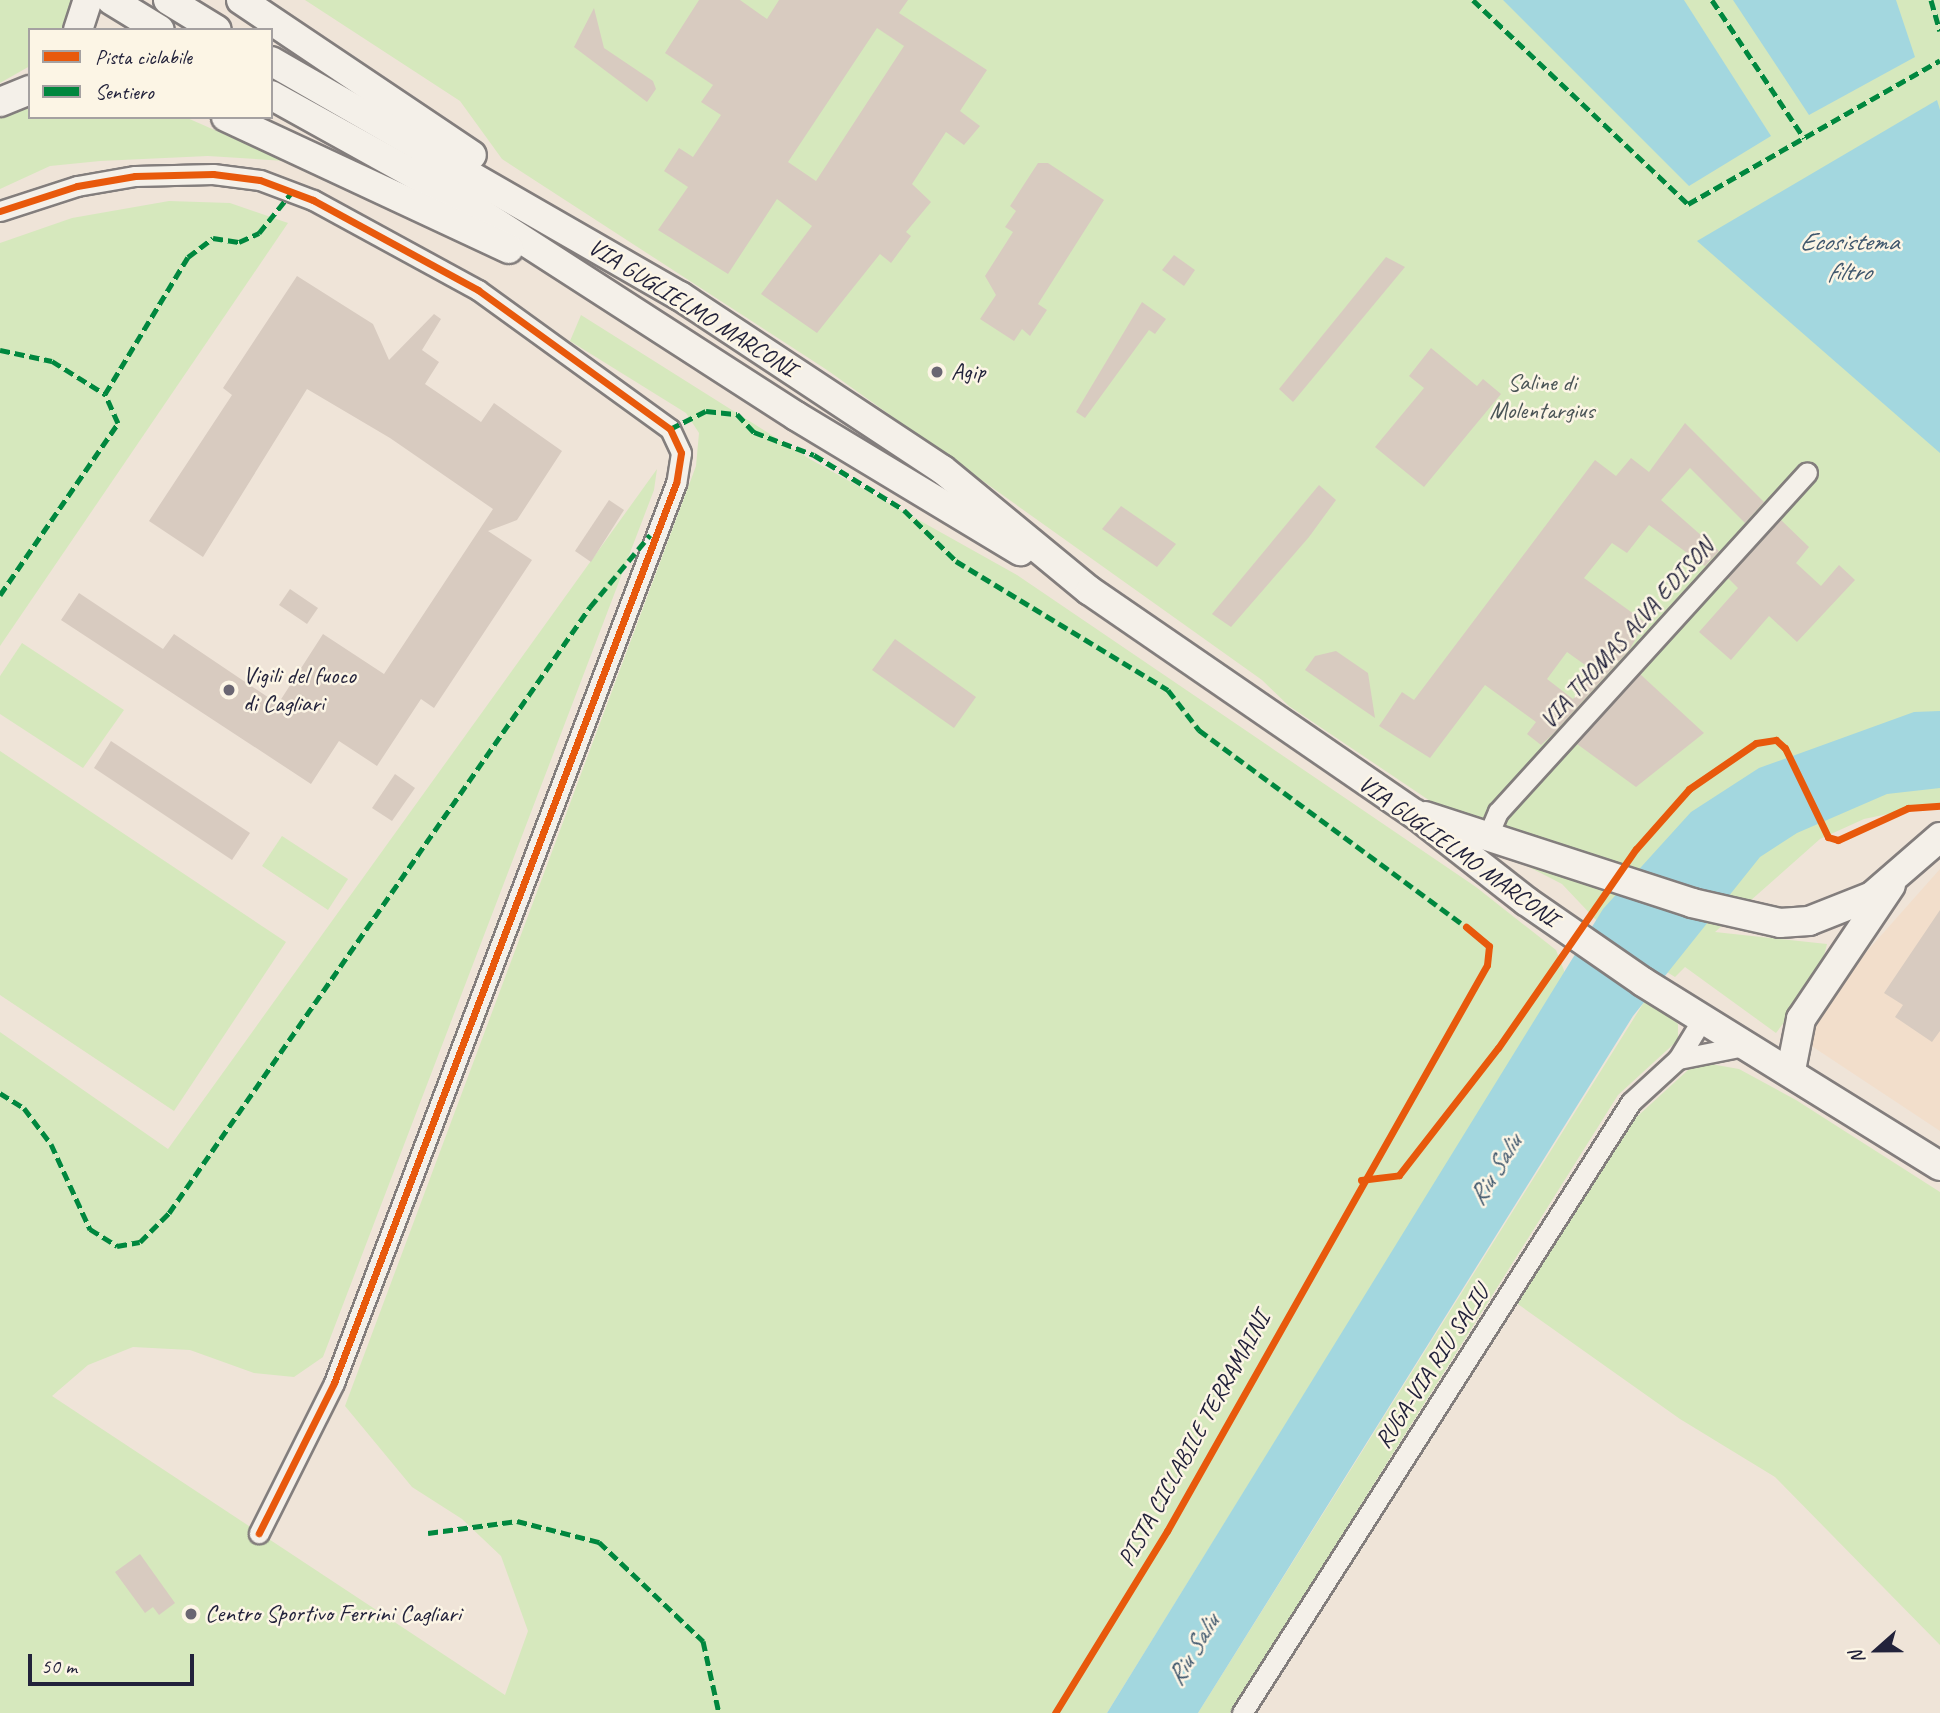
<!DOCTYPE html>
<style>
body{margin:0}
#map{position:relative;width:1940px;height:1713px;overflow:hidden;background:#efe4d8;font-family:Caveat,sans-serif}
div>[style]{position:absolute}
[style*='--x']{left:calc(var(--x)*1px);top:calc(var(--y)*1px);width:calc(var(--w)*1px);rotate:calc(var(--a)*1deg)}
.built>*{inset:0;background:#f2decb}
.green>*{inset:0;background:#d6e8bd}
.water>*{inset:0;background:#a3d7df}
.building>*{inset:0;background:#d8cbc0}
.roads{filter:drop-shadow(2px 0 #837e7d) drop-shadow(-2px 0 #837e7d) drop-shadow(0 2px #837e7d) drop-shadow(0 -2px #837e7d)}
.minor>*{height:19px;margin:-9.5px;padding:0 9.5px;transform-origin:9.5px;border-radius:9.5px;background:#f4f0e9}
.secondary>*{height:28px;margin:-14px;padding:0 14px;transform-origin:14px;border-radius:14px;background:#f4f0e9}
.quiet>*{height:5px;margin-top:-2.5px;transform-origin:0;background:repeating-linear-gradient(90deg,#00873e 0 10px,transparent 0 15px)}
.cycleway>*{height:7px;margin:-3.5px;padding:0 3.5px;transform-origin:3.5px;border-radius:3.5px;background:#e8590c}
.dots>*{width:19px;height:19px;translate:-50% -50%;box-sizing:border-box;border:4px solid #fcf5e5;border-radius:50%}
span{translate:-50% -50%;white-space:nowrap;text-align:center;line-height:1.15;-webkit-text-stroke:5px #fcf5e5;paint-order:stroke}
.street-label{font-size:24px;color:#22223b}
.poi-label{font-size:24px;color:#22223b}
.left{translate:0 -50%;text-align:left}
.park-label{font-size:24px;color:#4a5456}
.water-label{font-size:26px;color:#3f576d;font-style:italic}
.legend{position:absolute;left:28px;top:28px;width:245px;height:91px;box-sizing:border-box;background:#fcf5e5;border:2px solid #a5a1a1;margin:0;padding:9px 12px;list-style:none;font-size:21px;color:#22223b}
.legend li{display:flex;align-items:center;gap:14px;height:35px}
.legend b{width:35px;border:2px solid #a5a1a1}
.north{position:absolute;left:1842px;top:1615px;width:70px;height:70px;-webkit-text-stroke:5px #fcf5e5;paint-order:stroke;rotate:249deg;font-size:19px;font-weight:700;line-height:28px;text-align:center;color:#22223b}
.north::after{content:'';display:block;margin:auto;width:24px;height:32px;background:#22223b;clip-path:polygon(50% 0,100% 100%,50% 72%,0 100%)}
.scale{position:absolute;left:28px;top:1654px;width:166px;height:32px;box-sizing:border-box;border:4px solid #22223b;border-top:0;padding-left:9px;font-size:21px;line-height:24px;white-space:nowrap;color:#22223b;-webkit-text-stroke:5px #fcf5e5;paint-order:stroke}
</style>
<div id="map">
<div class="built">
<div style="clip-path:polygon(1940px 869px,1940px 1131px,1801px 1039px,1837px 985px)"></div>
</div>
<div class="green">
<div style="clip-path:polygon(0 0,73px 0,61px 30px,30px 30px,30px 66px,0 83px)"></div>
<div style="clip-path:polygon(305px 0,1940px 0,1940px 803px,1864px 819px,1820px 839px,1715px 932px,1827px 944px,1819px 976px,1776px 1033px,1685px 967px,1675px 977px,1615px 940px,1562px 884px,1482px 843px,1454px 817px,1289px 706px,1262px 680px,827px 370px,502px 159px,460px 101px)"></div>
<div style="clip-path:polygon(30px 103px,30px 117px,185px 117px,285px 161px,208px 156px,100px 161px,50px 166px,0 189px,0 114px)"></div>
<div style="clip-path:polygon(169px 201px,230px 203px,288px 223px,0 646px,0 243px,72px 218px)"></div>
<div style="clip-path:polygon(581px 315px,808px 458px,1017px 575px,1476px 887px,1556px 950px,1565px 973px,1107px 1713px,0 1713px,0 1032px,168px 1149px,657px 469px,654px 490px,323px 1357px,294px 1377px,254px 1373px,190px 1350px,133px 1347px,88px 1365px,52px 1396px,505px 1695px,528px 1631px,501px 1556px,462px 1519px,412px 1487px,345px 1406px,696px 466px,699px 433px,686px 413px,570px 341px)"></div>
<div style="clip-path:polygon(22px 643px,124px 710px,83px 768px,0 714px,0 676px)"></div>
<div style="clip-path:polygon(0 751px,286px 942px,174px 1111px,0 995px)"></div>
<div style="clip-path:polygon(282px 836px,348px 879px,328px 910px,262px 866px)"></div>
<div style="clip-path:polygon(1646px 999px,1678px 1024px,1678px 1040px,1618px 1095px,1230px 1713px,1198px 1713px)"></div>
<div style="clip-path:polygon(1705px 1063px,1739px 1069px,1796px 1100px,1940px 1192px,1940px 1645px,1775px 1477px,1680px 1419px,1515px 1302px,1629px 1124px,1688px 1070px)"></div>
</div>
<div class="water">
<div style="clip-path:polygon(1503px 0,1684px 0,1771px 136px,1689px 186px)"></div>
<div style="clip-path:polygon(1733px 0,1896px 0,1915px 57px,1809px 115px)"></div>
<div style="clip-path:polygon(1937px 100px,1940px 110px,1940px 453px,1697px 241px)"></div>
<div style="clip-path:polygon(1940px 711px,1940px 788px,1887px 794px,1797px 833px,1760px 857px,1633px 1016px,1198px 1713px,1107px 1713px,1603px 909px,1691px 812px,1759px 768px,1914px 712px)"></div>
</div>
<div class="building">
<div style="clip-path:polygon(evenodd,699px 0,740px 0,767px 19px,779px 0,908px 0,899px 13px,987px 70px,960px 111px,980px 126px,964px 145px,946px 132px,912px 184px,931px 202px,906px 232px,911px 236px,891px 263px,880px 254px,817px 333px,761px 294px,812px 226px,777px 199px,728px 274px,658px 230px,688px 187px,664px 171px,679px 148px,693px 157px,721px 115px,701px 102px,713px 85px,665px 53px,699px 0,877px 28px,904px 46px,816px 181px,788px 162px,877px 28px)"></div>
<div style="clip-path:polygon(594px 8px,604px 48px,653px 81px,656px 89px,647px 102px,574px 47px)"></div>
<div style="clip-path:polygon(1038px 163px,1048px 163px,1104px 200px,1038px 304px,1047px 310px,1030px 336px,1022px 329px,1014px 341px,980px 319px,996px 295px,985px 276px,1013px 232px,1005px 227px,1016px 211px,1010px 206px)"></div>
<div style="clip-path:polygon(1174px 255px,1195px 270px,1184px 286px,1162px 270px)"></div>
<div style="clip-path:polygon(1386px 257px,1405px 267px,1293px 402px,1279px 389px)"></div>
<div style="clip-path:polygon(297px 276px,373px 324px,389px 360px,434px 314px,441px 319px,422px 350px,439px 362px,425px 384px,481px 422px,494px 403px,562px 451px,517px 520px,488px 531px,532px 560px,434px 708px,421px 699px,377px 766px,339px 741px,311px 784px,61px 620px,79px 593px,163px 649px,174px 634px,278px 704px,323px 634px,384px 674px,493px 509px,390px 438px,307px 389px,203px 557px,149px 521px,232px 395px,223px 388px)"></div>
<div style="clip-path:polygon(1142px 302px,1166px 319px,1155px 334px,1149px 330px,1085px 418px,1076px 412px)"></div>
<div style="clip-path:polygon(1431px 348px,1477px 386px,1483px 379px,1501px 394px,1424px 487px,1375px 447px,1424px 388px,1409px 376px)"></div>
<div style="clip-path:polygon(evenodd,1685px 423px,1764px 502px,1745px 523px,1690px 468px,1661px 500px,1719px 551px,1705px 566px,1649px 525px,1627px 553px,1612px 543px,1584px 578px,1645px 622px,1630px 649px,1553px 734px,1541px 745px,1527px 734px,1536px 722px,1485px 685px,1430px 758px,1379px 726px,1402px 692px,1414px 700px,1595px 460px,1616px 476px,1631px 458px,1649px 472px,1685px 423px,1567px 652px,1595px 672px,1573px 699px,1547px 679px,1567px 652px)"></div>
<div style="clip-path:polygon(1319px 485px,1336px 500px,1309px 537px,1231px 627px,1212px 614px)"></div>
<div style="clip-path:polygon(609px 500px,624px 510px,591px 562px,575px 551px)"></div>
<div style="clip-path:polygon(1121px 506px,1176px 544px,1157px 567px,1102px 529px)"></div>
<div style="clip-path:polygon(1781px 520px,1809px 547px,1796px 563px,1821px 586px,1839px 565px,1855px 580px,1797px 642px,1769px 616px,1731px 660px,1699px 632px,1738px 588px,1728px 578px)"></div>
<div style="clip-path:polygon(290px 589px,318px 608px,307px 624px,279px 605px)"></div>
<div style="clip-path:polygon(895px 639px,976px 697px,954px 728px,872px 670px)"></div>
<div style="clip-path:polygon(1336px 651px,1368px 673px,1375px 718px,1305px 670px,1315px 656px)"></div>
<div style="clip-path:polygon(1640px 674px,1704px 733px,1636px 787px,1577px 744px)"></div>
<div style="clip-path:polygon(111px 741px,250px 833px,232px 860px,94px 768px)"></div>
<div style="clip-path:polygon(395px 774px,415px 788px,392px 821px,372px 808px)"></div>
<div style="clip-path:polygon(1940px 910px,1940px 1031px,1932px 1042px,1895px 1017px,1903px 1005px,1884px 993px)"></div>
<div style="clip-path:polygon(140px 1554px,175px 1603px,159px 1615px,153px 1607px,145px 1613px,115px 1572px)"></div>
</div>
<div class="roads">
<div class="minor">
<div style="--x:0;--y:211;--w:81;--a:-18"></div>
<div style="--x:77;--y:186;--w:59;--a:-9.8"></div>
<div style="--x:135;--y:176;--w:78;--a:-1.5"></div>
<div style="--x:213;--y:174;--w:47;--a:7.3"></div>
<div style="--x:260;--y:180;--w:57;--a:20.7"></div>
<div style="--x:313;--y:200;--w:188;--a:28.6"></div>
<div style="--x:478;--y:290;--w:237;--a:35.9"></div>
<div style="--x:670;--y:429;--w:26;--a:65"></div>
<div style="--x:681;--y:453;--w:30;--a:99"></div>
<div style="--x:676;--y:483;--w:963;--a:110.81"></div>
<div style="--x:334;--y:1383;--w:168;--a:116.6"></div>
<div style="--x:1489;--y:833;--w:23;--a:-67"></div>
<div style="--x:1498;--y:812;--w:459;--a:-47.7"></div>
<div style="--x:1678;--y:1059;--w:72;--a:-11.2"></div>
<div style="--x:1242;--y:1713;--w:724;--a:-57.52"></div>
<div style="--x:1631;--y:1102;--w:64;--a:-42.5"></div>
<div style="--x:1678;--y:1059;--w:48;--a:-58.6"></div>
</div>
<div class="secondary">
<div style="--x:111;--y:0;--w:57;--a:31.5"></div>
<div style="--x:168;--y:0;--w:57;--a:31.5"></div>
<div style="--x:241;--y:0;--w:278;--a:33.9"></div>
<div style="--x:78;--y:30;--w:32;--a:-72"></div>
<div style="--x:271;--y:61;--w:472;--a:29.9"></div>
<div style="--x:680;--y:296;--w:315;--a:33.5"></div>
<div style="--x:943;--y:470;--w:190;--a:39.5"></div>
<div style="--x:1090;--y:591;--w:394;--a:34.5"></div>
<div style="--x:1415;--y:814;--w:141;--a:38.1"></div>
<div style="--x:1526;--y:901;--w:142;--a:34.7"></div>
<div style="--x:1643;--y:982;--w:349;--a:31.8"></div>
<div style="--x:271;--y:95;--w:221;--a:29"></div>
<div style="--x:464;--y:202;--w:395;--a:32.8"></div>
<div style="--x:796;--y:416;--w:262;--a:31.1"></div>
<div style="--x:0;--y:102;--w:32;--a:-22"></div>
<div style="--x:226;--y:117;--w:312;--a:25"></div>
<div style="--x:1425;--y:816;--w:281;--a:18"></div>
<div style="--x:1692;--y:903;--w:90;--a:12.8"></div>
<div style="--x:1780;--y:923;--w:29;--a:-4"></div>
<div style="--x:1809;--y:921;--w:68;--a:-21.6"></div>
<div style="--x:1872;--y:896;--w:90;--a:-40.9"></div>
<div style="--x:1791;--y:1070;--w:52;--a:-78.9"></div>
<div style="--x:1801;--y:1019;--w:161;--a:-56.1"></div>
</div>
</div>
<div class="quiet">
<div style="--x:1473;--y:0;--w:296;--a:43.5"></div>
<div style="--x:1688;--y:204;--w:290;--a:-29.7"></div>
<div style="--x:1712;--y:0;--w:166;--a:56.3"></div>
<div style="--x:1931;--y:0;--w:32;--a:74"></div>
<div style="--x:0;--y:350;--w:53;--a:11.9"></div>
<div style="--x:52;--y:361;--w:62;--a:31.9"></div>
<div style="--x:670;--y:429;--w:40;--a:-26.6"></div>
<div style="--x:706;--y:411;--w:31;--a:6"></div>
<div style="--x:737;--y:414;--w:25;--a:47"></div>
<div style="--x:754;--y:432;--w:64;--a:21"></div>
<div style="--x:814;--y:455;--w:105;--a:31.4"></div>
<div style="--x:904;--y:510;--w:73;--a:44.4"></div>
<div style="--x:956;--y:561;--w:248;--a:31.3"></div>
<div style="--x:1168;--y:690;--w:51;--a:52.2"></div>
<div style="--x:1199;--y:730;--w:332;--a:36.4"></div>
<div style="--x:0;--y:595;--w:209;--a:-55.5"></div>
<div style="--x:118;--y:423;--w:32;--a:-114"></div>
<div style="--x:105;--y:394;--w:160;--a:-58.8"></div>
<div style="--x:188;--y:257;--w:31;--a:-37"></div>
<div style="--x:213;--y:238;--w:26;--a:9"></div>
<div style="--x:239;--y:242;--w:22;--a:-24"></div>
<div style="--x:259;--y:233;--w:53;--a:-51.2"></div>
<div style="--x:0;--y:1093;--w:28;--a:32"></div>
<div style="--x:24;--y:1108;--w:45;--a:53.1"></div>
<div style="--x:51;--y:1144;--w:94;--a:65.4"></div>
<div style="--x:90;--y:1229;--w:32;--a:32"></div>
<div style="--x:117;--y:1246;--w:23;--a:-10"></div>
<div style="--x:140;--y:1242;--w:41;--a:-45"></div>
<div style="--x:169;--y:1213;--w:738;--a:-55.21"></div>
<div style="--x:590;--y:607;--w:94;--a:-50.2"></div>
<div style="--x:428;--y:1533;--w:90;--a:-7.7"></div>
<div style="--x:517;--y:1521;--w:85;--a:14.4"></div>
<div style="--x:599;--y:1542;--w:144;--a:43.6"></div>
<div style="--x:703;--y:1641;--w:74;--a:77.5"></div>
</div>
<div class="cycleway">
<div style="--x:0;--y:211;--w:81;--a:-18"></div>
<div style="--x:77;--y:186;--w:59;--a:-9.8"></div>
<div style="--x:135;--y:176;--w:78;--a:-1.5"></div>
<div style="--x:213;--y:174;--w:47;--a:7.3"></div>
<div style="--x:260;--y:180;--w:57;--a:20.7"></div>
<div style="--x:313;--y:200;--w:188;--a:28.6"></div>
<div style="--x:478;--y:290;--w:237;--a:35.9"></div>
<div style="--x:670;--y:429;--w:26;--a:65"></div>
<div style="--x:681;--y:453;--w:30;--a:99"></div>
<div style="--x:676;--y:483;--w:963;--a:110.81"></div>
<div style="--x:334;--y:1383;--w:168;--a:116.6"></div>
<div style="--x:1361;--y:1180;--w:38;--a:-7"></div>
<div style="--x:1399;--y:1175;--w:161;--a:-52.1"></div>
<div style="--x:1498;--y:1048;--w:242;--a:-55.3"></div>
<div style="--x:1636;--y:849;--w:80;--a:-48.5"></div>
<div style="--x:1689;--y:789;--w:81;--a:-34.5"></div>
<div style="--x:1756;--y:743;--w:20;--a:-9"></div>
<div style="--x:1776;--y:740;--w:12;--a:42"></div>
<div style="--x:1785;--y:748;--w:99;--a:64.2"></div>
<div style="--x:1828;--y:837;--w:10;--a:17"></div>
<div style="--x:1838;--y:840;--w:77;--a:-24.6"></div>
<div style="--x:1908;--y:808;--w:32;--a:-4"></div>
<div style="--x:1055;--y:1713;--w:214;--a:-58.4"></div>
<div style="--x:1167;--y:1531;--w:650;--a:-60.52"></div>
<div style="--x:1487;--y:965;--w:19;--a:-84"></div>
<div style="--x:1489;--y:946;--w:30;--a:-140"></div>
</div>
<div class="dots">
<div style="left:937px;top:372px;background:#6a6672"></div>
<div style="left:229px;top:690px;background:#6a6672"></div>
<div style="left:191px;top:1614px;background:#6a6672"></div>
</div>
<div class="street-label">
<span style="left:692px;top:308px;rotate:32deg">VIA GUGLIELMO MARCONI</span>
<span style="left:1627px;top:634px;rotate:-48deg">VIA THOMAS ALVA EDISON</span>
<span style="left:1458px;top:851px;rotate:36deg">VIA GUGLIELMO MARCONI</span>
<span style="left:1432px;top:1367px;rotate:-57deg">RUGA-VIA RIU SALIU</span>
<span style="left:1194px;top:1439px;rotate:-61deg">PISTA CICLABILE TERRAMAINI</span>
</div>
<div class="poi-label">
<span class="left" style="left:951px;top:372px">Agip</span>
<span class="left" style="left:243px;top:690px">Vigili del fuoco<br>di Cagliari</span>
<span class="left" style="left:205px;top:1614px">Centro Sportivo Ferrini Cagliari</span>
</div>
<div class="park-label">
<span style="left:1542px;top:397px">Saline di<br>Molentargius</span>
</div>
<div class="water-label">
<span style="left:1849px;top:257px">Ecosistema<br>filtro</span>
<span style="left:1495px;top:1170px;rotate:-58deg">Riu Saliu</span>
<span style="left:1193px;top:1650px;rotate:-59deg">Riu Saliu</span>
</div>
<ul class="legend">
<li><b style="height:9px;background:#e8590c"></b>Pista ciclabile</li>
<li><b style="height:9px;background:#00873e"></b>Sentiero</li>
</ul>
<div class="north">N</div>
<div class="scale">50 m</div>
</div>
